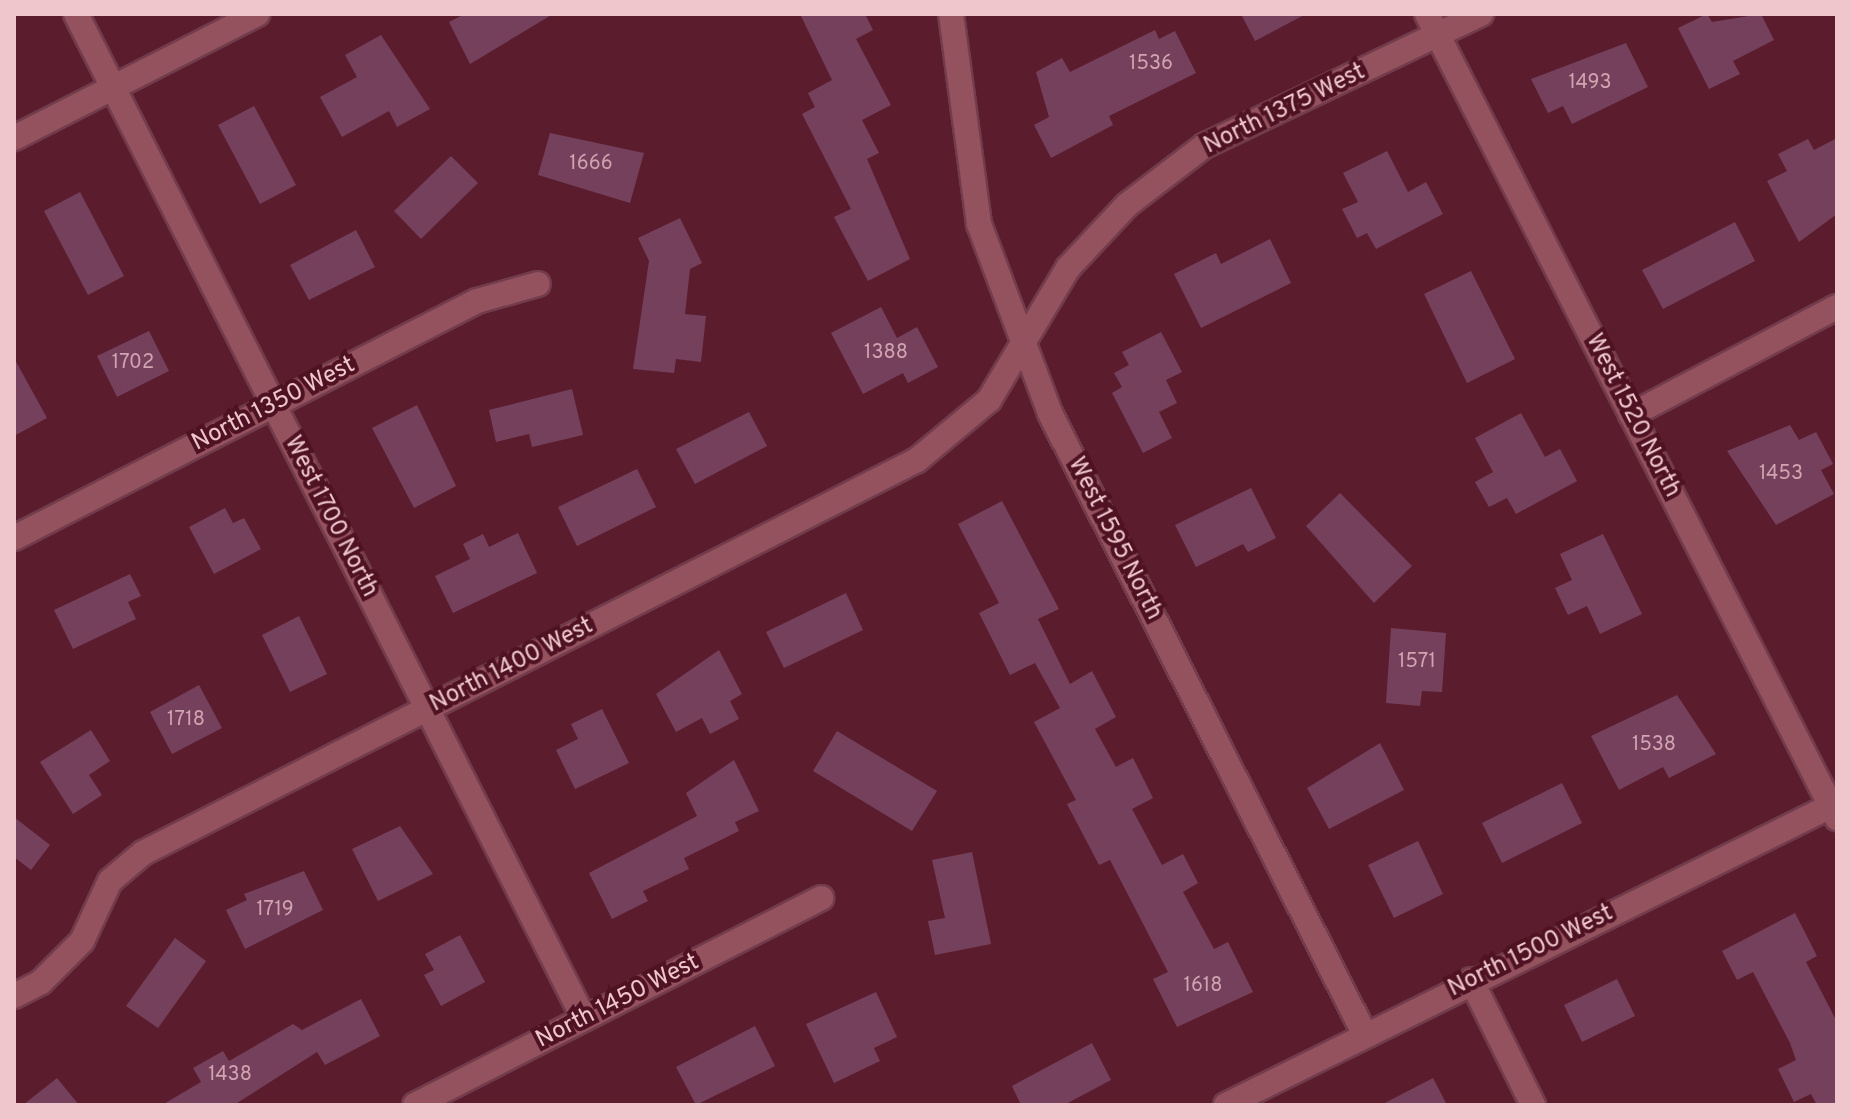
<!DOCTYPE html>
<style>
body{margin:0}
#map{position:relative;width:1851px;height:1119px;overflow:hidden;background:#5b1d2d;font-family:Overpass,sans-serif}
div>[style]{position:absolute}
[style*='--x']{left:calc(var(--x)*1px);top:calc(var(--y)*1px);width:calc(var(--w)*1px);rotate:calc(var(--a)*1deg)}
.building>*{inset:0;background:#75405c}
.roads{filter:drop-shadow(2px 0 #723c4c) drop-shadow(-2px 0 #723c4c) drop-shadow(0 2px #723c4c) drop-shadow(0 -2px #723c4c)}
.minor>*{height:24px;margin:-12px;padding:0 12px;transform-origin:12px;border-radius:12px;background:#94515e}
span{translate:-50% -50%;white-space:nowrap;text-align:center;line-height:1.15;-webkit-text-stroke:8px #4f1223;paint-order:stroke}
.number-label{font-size:20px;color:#d0a4b0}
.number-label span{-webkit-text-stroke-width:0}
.street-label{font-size:24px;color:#eec6cc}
.frame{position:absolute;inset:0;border:16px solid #eec6cc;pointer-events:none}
</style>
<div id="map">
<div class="building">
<div style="clip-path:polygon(465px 14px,553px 14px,470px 64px,449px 22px)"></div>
<div style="clip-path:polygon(800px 14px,865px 14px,873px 30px,856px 39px,891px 105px,862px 120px,879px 153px,867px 159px,910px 259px,868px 281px,834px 217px,851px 209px,802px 114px,815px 107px,808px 93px,832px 80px)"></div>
<div style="clip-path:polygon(1241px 14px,1306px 14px,1255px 41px)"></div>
<div style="clip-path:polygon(1707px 14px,1712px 22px,1761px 14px,1774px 40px,1733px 61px,1740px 74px,1709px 89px,1678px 28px)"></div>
<div style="clip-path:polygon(1155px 30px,1159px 39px,1175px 31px,1196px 73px,1109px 116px,1113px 125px,1051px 158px,1034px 125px,1049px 117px,1036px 72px,1062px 58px,1070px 72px)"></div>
<div style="clip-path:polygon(381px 35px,430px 109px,397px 127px,389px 111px,342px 137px,320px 97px,357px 77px,345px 55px)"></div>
<div style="clip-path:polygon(1626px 43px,1648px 87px,1572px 124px,1563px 106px,1548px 113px,1531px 79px)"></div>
<div style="clip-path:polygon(254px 106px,296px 185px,260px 204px,218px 125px)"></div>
<div style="clip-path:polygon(550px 133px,644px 153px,630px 203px,538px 175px)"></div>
<div style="clip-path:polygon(1837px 138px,1837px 214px,1799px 242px,1767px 181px,1787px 171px,1778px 154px,1808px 139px,1814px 150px)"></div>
<div style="clip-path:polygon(1387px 151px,1408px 192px,1426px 182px,1443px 214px,1376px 249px,1367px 233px,1357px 238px,1342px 209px,1358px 202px,1343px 173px)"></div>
<div style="clip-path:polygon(451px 156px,478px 183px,421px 239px,394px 211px)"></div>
<div style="clip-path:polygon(80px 192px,124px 276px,88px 295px,44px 211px)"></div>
<div style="clip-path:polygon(680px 218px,702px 263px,690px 269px,685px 314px,706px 316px,701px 362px,676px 359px,674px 373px,633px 369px,649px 261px,638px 238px)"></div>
<div style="clip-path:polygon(1735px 222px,1755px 261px,1663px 309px,1642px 270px)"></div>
<div style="clip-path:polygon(356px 230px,375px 267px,309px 300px,290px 265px)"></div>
<div style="clip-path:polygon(1270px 239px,1291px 283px,1201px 328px,1174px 274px,1216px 253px,1221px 264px)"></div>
<div style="clip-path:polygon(1471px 271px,1515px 359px,1467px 383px,1424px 294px)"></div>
<div style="clip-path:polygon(881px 307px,897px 338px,917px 327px,938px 367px,908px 383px,903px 373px,863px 394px,831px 333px)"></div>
<div style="clip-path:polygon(149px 331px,169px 371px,117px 397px,97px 356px)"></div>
<div style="clip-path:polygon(1161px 332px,1182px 372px,1166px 380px,1177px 403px,1159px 412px,1172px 438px,1143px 453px,1112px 393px,1122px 387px,1114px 373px,1129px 365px,1122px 352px)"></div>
<div style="clip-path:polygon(14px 358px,47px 418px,14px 436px)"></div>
<div style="clip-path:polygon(572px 389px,583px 435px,532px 447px,529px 434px,496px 442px,489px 410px)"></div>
<div style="clip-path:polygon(417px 405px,456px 486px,414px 508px,372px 428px)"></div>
<div style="clip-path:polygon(749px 412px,767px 446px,695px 484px,676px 449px)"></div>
<div style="clip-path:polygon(1521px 413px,1545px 457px,1560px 449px,1577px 481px,1516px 514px,1507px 498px,1489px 507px,1475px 482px,1493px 472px,1475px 438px)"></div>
<div style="clip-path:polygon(1790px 425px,1799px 440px,1816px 432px,1833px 464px,1821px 470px,1834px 494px,1776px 525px,1727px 451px)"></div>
<div style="clip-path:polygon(637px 469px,656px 507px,577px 546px,558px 507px)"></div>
<div style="clip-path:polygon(1251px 488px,1276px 538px,1248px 552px,1243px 544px,1196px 567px,1175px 525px)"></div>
<div style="clip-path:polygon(1340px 493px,1412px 566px,1374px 603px,1306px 526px)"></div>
<div style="clip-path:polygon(1002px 501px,1059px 609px,1038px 619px,1070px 684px,1092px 671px,1116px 717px,1095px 729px,1116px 767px,1133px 758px,1153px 798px,1132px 809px,1162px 865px,1183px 854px,1198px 883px,1183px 892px,1214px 949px,1228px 942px,1253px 992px,1177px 1027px,1153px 979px,1168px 972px,1110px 860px,1099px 865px,1067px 804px,1076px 800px,1034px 722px,1060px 708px,1035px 663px,1010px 675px,979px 613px,999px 603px,958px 524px)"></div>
<div style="clip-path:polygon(225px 508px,233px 523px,244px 518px,261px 549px,214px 574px,189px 527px)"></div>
<div style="clip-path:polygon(518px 533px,537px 573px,453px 613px,435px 576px,470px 559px,463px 544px,483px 534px,489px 547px)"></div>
<div style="clip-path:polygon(1603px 534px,1642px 614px,1600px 634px,1587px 606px,1568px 615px,1555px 588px,1572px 580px,1560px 554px)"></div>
<div style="clip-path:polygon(130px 574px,141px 596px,128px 602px,136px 619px,73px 649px,54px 610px)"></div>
<div style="clip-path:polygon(846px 593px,863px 630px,784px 668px,766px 632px)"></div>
<div style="clip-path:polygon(299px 616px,327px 674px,290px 692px,262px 635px)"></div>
<div style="clip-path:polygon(1391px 628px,1446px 633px,1442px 692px,1422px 691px,1420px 706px,1386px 703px)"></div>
<div style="clip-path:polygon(719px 650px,742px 694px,730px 701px,739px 719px,710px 734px,702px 718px,676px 732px,656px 694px)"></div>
<div style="clip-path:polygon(199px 685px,222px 728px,172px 754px,150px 712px)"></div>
<div style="clip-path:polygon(1677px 695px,1716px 754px,1669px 778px,1663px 767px,1619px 790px,1591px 736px)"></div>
<div style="clip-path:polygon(602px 709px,629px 763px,575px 789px,556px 750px,578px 739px,571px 724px)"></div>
<div style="clip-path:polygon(91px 730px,110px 761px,89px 775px,102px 795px,73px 814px,40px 762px)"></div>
<div style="clip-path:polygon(837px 731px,937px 791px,912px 831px,813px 771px)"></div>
<div style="clip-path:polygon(1380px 743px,1404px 790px,1329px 829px,1307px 788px)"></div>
<div style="clip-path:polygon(734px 760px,759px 811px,735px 822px,739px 831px,684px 858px,689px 869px,643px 891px,648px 901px,612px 919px,589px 873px,697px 816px,686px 793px)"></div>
<div style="clip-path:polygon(1562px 783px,1582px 823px,1502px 863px,1482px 823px)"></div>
<div style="clip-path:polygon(14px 817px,50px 845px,31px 870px,14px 857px)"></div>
<div style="clip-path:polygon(400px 826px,433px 874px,378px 901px,352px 849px)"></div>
<div style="clip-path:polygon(1418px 841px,1443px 894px,1394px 918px,1368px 865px)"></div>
<div style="clip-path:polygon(972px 852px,991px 944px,935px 955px,928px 921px,945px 918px,932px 860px)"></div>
<div style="clip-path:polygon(304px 871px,323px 910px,245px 949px,226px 910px,247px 900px,244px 894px)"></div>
<div style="clip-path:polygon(1795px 913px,1817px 956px,1806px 962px,1837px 1022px,1837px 1105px,1817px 1105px,1811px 1094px,1794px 1102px,1778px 1069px,1796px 1060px,1790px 1043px,1753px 972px,1737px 980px,1722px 951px)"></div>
<div style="clip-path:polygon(460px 935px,485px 982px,441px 1006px,424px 975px,434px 970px,425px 954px)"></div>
<div style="clip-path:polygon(175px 938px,206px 961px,158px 1028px,126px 1006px)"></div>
<div style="clip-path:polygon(1617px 979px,1635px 1016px,1582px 1042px,1564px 1005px)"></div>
<div style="clip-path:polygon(876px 992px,897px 1037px,874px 1048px,880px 1061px,834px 1083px,806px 1024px)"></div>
<div style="clip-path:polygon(361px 999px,380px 1036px,325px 1065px,317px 1052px,234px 1105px,162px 1105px,201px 1082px,193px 1068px,223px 1051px,229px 1061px,293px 1024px,302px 1030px)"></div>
<div style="clip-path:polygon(755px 1026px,775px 1066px,696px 1105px,676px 1067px)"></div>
<div style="clip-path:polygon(1092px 1043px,1111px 1080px,1064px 1105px,1021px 1105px,1012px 1086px)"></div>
<div style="clip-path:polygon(57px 1078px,79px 1105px,23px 1105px)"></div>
<div style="clip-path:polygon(1433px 1078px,1447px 1105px,1381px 1105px)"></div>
</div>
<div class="roads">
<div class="minor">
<div style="--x:76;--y:14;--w:1126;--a:63.18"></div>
<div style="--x:951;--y:14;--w:212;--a:82.4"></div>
<div style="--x:979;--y:224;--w:202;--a:69.4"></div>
<div style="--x:1050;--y:413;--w:697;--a:63.14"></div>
<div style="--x:1427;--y:14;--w:903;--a:62.98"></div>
<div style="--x:14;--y:138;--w:273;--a:-27"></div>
<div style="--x:1631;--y:415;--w:233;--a:-27.7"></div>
<div style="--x:14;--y:538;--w:520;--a:-27.11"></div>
<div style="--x:477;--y:301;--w:63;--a:-15.6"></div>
<div style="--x:1471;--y:980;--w:140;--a:63.6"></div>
<div style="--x:14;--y:996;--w:30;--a:-27"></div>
<div style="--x:41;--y:982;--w:58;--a:-45"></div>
<div style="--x:82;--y:941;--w:66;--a:-65"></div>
<div style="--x:110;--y:881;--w:43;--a:-40.3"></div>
<div style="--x:143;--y:853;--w:868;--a:-26.92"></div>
<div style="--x:917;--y:460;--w:94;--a:-39.8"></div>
<div style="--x:989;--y:400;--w:154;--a:-59.1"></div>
<div style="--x:1068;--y:268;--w:86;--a:-46.9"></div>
<div style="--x:1127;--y:205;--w:97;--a:-37.5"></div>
<div style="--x:1204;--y:146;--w:307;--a:-25.5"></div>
<div style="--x:415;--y:1105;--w:456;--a:-27"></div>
<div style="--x:1226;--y:1105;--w:682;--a:-26.3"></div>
</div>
</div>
<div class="number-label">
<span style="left:1151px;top:64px">1536</span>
<span style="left:1590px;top:83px">1493</span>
<span style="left:591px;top:164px">1666</span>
<span style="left:886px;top:353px">1388</span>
<span style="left:133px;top:363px">1702</span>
<span style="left:1781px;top:474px">1453</span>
<span style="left:1417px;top:662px">1571</span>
<span style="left:186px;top:720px">1718</span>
<span style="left:1654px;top:745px">1538</span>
<span style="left:275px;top:910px">1719</span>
<span style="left:1203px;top:986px">1618</span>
<span style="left:230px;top:1075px">1438</span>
</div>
<div class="street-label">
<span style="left:1285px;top:110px;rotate:-26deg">North 1375 West</span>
<span style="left:274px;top:405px;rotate:-27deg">North 1350 West</span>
<span style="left:1632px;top:416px;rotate:63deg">West 1520 North</span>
<span style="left:330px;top:517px;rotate:63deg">West 1700 North</span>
<span style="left:1114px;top:539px;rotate:63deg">West 1595 North</span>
<span style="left:512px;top:666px;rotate:-27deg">North 1400 West</span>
<span style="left:1531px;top:952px;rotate:-26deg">North 1500 West</span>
<span style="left:618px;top:1002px;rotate:-27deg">North 1450 West</span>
</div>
<div class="frame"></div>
</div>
